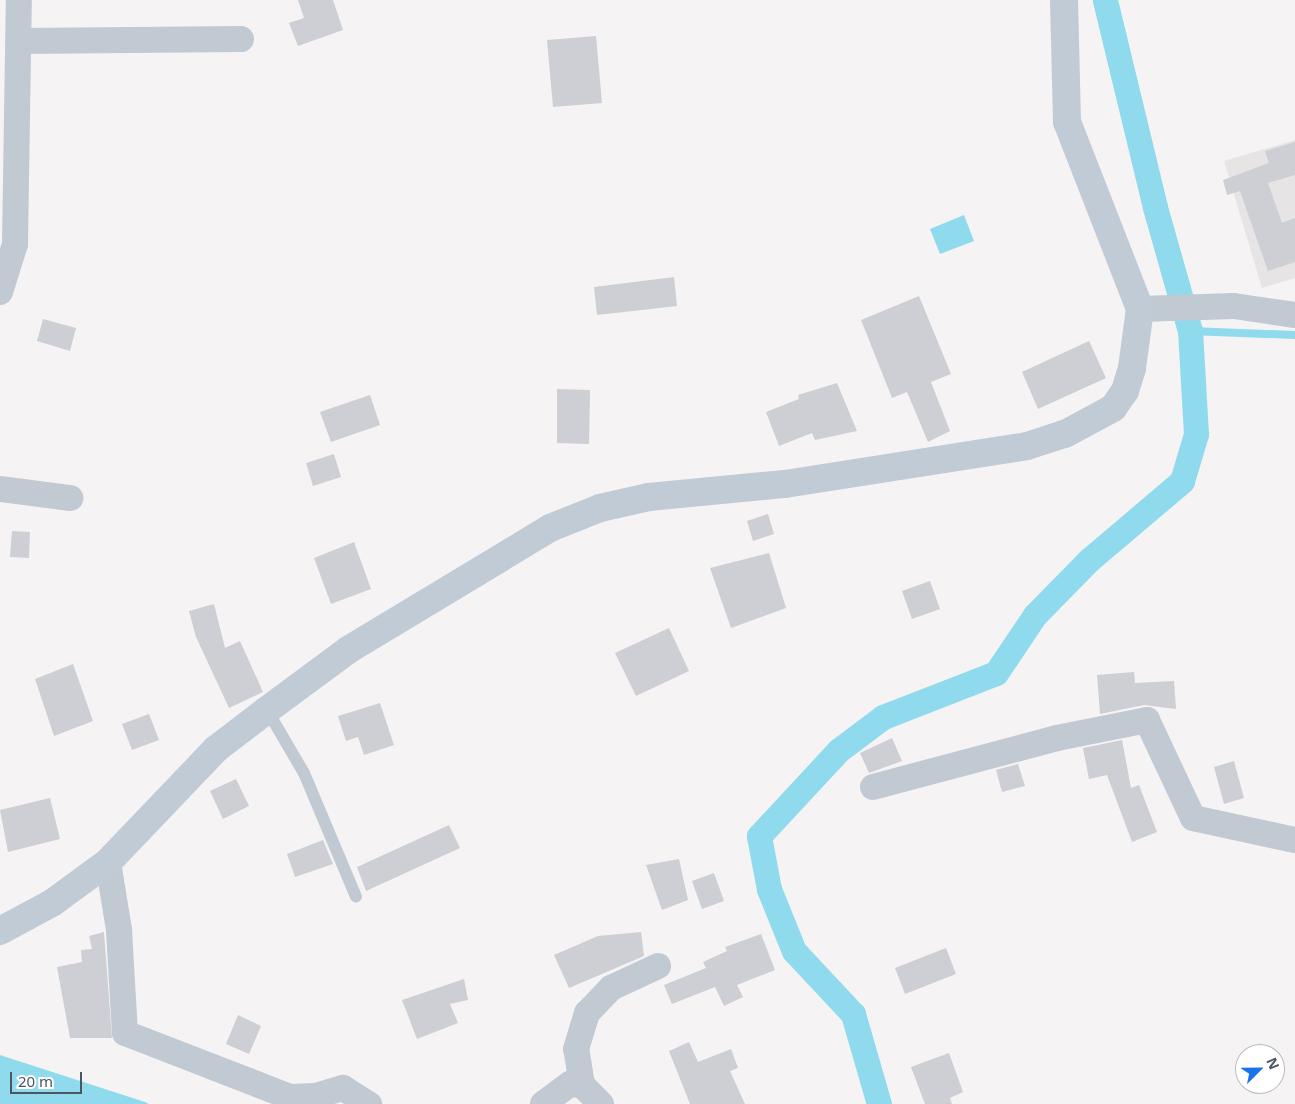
<!DOCTYPE html>
<style>
body{margin:0}
#map{position:relative;width:1295px;height:1104px;overflow:hidden;background:#f5f3f3;font-family:"Noto Sans",sans-serif}
div>[style]{position:absolute}
[style*='--x']{left:calc(var(--x)*1px);top:calc(var(--y)*1px);width:calc(var(--w)*1px);rotate:calc(var(--a)*1deg)}
.education>*{inset:0;background:#e6e4e5}
.water>*{inset:0;background:#90daee}
.stream>*{height:8px;margin:-4px;padding:0 4px;transform-origin:4px;border-radius:4px;background:#90daee}
.canal>*{height:25px;margin:-12.5px;padding:0 12.5px;transform-origin:12.5px;border-radius:12.5px;background:#90daee}
.building>*{inset:0;background:#cdcfd5}
.service>*{height:12px;margin:-6px;padding:0 6px;transform-origin:6px;border-radius:6px;background:#c1cad2}
.minor>*{height:26px;margin:-13px;padding:0 13px;transform-origin:13px;border-radius:13px;background:#c1cad2}
.secondary>*{height:28px;margin:-14px;padding:0 14px;transform-origin:14px;border-radius:14px;background:#c1cbd6}
span{translate:-50% -50%;white-space:nowrap;text-align:center;line-height:1.15;-webkit-text-stroke:4.5px #fff;paint-order:stroke}
.north{position:absolute;left:1235px;top:1044px;width:50px;height:50px;box-sizing:border-box;background:#fff;border:1px solid #b7bbc0;border-radius:50%;rotate:67deg;font-size:14px;font-weight:700;line-height:20px;text-align:center;color:#4a5661}
.north::after{content:'';display:block;margin:auto;width:18px;height:22px;background:#1a73e8;clip-path:polygon(50% 0,100% 100%,50% 72%,0 100%)}
.scale{position:absolute;left:10px;top:1072px;width:72px;height:22px;box-sizing:border-box;border:2px solid #4a5661;border-top:0;padding-left:6px;font-size:15px;line-height:18px;white-space:nowrap;color:#4a5661;-webkit-text-stroke:4px #fff;paint-order:stroke}
</style>
<div id="map">
<div class="education">
<div style="clip-path:polygon(1295px 140px,1295px 278px,1262px 288px,1224px 161px)"></div>
</div>
<div class="water">
<div style="clip-path:polygon(964px 215px,974px 241px,940px 254px,930px 229px)"></div>
<div style="clip-path:polygon(0 1055px,145px 1102px,149px 1104px,0 1104px)"></div>
</div>
<div class="stream">
<div style="--x:1190;--y:331;--w:105;--a:2.2"></div>
</div>
<div class="canal">
<div style="--x:879;--y:1104;--w:94;--a:-106.1"></div>
<div style="--x:853;--y:1014;--w:86;--a:-133.1"></div>
<div style="--x:794;--y:951;--w:67;--a:-112"></div>
<div style="--x:769;--y:889;--w:54;--a:-100.7"></div>
<div style="--x:759;--y:836;--w:117;--a:-47.1"></div>
<div style="--x:839;--y:750;--w:55;--a:-36.9"></div>
<div style="--x:883;--y:717;--w:121;--a:-21.3"></div>
<div style="--x:996;--y:673;--w:70;--a:-56.1"></div>
<div style="--x:1035;--y:615;--w:77;--a:-45.5"></div>
<div style="--x:1089;--y:560;--w:122;--a:-40.3"></div>
<div style="--x:1182;--y:481;--w:49;--a:-73.4"></div>
<div style="--x:1196;--y:434;--w:103;--a:-93.3"></div>
<div style="--x:1190;--y:331;--w:129;--a:-105.8"></div>
<div style="--x:1155;--y:207;--w:213;--a:-103.6"></div>
</div>
<div class="building">
<div style="clip-path:polygon(298px 0,333px 0,343px 30px,298px 46px,289px 23px,304px 18px)"></div>
<div style="clip-path:polygon(596px 36px,602px 103px,553px 107px,547px 40px)"></div>
<div style="clip-path:polygon(1295px 142px,1295px 175px,1268px 183px,1282px 223px,1295px 218px,1295px 262px,1268px 271px,1240px 191px,1227px 195px,1223px 180px,1269px 163px,1265px 151px)"></div>
<div style="clip-path:polygon(674px 277px,677px 306px,597px 315px,594px 287px)"></div>
<div style="clip-path:polygon(919px 296px,951px 374px,931px 382px,950px 431px,928px 442px,907px 392px,892px 398px,861px 320px)"></div>
<div style="clip-path:polygon(43px 319px,76px 328px,70px 351px,37px 341px)"></div>
<div style="clip-path:polygon(1089px 341px,1106px 378px,1038px 409px,1022px 372px)"></div>
<div style="clip-path:polygon(837px 383px,857px 431px,815px 440px,812px 433px,779px 446px,766px 412px,799px 399px,798px 395px)"></div>
<div style="clip-path:polygon(557px 389px,590px 390px,589px 444px,557px 443px)"></div>
<div style="clip-path:polygon(370px 395px,380px 425px,331px 442px,320px 412px)"></div>
<div style="clip-path:polygon(334px 454px,341px 477px,313px 486px,306px 463px)"></div>
<div style="clip-path:polygon(768px 514px,774px 534px,753px 541px,747px 521px)"></div>
<div style="clip-path:polygon(12px 531px,30px 532px,29px 558px,10px 557px)"></div>
<div style="clip-path:polygon(354px 542px,371px 589px,331px 604px,314px 558px)"></div>
<div style="clip-path:polygon(769px 553px,786px 608px,731px 628px,710px 568px)"></div>
<div style="clip-path:polygon(930px 581px,940px 609px,912px 619px,902px 591px)"></div>
<div style="clip-path:polygon(214px 604px,225px 648px,240px 641px,263px 692px,229px 708px,196px 637px,189px 611px)"></div>
<div style="clip-path:polygon(669px 628px,689px 671px,636px 696px,615px 653px)"></div>
<div style="clip-path:polygon(73px 664px,93px 721px,54px 736px,35px 679px)"></div>
<div style="clip-path:polygon(1134px 672px,1135px 683px,1174px 681px,1176px 709px,1144px 705px,1100px 714px,1097px 675px)"></div>
<div style="clip-path:polygon(380px 703px,394px 745px,364px 755px,358px 737px,346px 741px,338px 716px)"></div>
<div style="clip-path:polygon(149px 714px,159px 740px,132px 750px,122px 724px)"></div>
<div style="clip-path:polygon(892px 738px,902px 761px,869px 773px,860px 753px)"></div>
<div style="clip-path:polygon(1122px 740px,1131px 788px,1139px 785px,1157px 832px,1132px 842px,1107px 775px,1089px 779px,1083px 748px)"></div>
<div style="clip-path:polygon(1234px 761px,1244px 798px,1224px 804px,1214px 767px)"></div>
<div style="clip-path:polygon(1018px 764px,1025px 786px,1002px 792px,996px 770px)"></div>
<div style="clip-path:polygon(236px 779px,249px 806px,223px 819px,210px 791px)"></div>
<div style="clip-path:polygon(50px 798px,60px 839px,8px 852px,0 810px)"></div>
<div style="clip-path:polygon(449px 825px,460px 848px,366px 891px,357px 867px)"></div>
<div style="clip-path:polygon(323px 840px,333px 864px,295px 877px,287px 854px)"></div>
<div style="clip-path:polygon(679px 859px,688px 900px,662px 910px,646px 865px)"></div>
<div style="clip-path:polygon(714px 873px,724px 901px,702px 909px,692px 881px)"></div>
<div style="clip-path:polygon(104px 932px,112px 1038px,70px 1038px,57px 967px,82px 962px,81px 950px,92px 949px,89px 936px)"></div>
<div style="clip-path:polygon(641px 932px,644px 956px,569px 988px,554px 955px,598px 936px)"></div>
<div style="clip-path:polygon(761px 934px,775px 970px,737px 985px,743px 997px,724px 1006px,715px 987px,672px 1004px,664px 985px,706px 968px,703px 962px,727px 951px,725px 947px)"></div>
<div style="clip-path:polygon(946px 948px,956px 974px,905px 994px,895px 968px)"></div>
<div style="clip-path:polygon(464px 979px,468px 1000px,450px 1004px,458px 1023px,417px 1039px,402px 1000px)"></div>
<div style="clip-path:polygon(238px 1015px,261px 1026px,249px 1054px,226px 1044px)"></div>
<div style="clip-path:polygon(689px 1042px,698px 1062px,731px 1049px,738px 1068px,730px 1071px,745px 1104px,690px 1104px,669px 1051px)"></div>
<div style="clip-path:polygon(949px 1053px,963px 1092px,950px 1098px,952px 1104px,925px 1104px,911px 1067px)"></div>
</div>
<div class="service">
<div style="--x:267;--y:710;--w:73;--a:59.6"></div>
<div style="--x:304;--y:773;--w:134;--a:67.2"></div>
</div>
<div class="minor">
<div style="--x:20;--y:41;--w:221;--a:-0.5"></div>
<div style="--x:0;--y:292;--w:50;--a:-72.6"></div>
<div style="--x:15;--y:244;--w:244;--a:-89.1"></div>
<div style="--x:1140;--y:309;--w:94;--a:-1.8"></div>
<div style="--x:1234;--y:306;--w:62;--a:8.4"></div>
<div style="--x:0;--y:489;--w:71;--a:7.3"></div>
<div style="--x:873;--y:787;--w:190;--a:-14.9"></div>
<div style="--x:1057;--y:738;--w:92;--a:-11.3"></div>
<div style="--x:1147;--y:720;--w:108;--a:64.9"></div>
<div style="--x:1193;--y:818;--w:104;--a:12.2"></div>
<div style="--x:108;--y:862;--w:69;--a:80.8"></div>
<div style="--x:119;--y:930;--w:103;--a:86.7"></div>
<div style="--x:125;--y:1033;--w:177;--a:21.2"></div>
<div style="--x:290;--y:1097;--w:26;--a:-2"></div>
<div style="--x:316;--y:1096;--w:28;--a:-17"></div>
<div style="--x:343;--y:1088;--w:31;--a:32"></div>
<div style="--x:582;--y:1085;--w:36;--a:-99"></div>
<div style="--x:576;--y:1049;--w:38;--a:-73"></div>
<div style="--x:587;--y:1013;--w:35;--a:-46"></div>
<div style="--x:611;--y:988;--w:52;--a:-25.1"></div>
<div style="--x:543;--y:1104;--w:34;--a:-37"></div>
<div style="--x:570;--y:1084;--w:12;--a:5"></div>
<div style="--x:582;--y:1085;--w:27;--a:45"></div>
</div>
<div class="secondary">
<div style="--x:0;--y:931;--w:59;--a:-28.3"></div>
<div style="--x:52;--y:903;--w:69;--a:-36.2"></div>
<div style="--x:108;--y:862;--w:156;--a:-46.3"></div>
<div style="--x:216;--y:749;--w:64;--a:-37.4"></div>
<div style="--x:267;--y:710;--w:101;--a:-36.5"></div>
<div style="--x:348;--y:650;--w:236;--a:-31.1"></div>
<div style="--x:550;--y:528;--w:54;--a:-21.8"></div>
<div style="--x:600;--y:508;--w:50;--a:-12.7"></div>
<div style="--x:649;--y:497;--w:137;--a:-5.5"></div>
<div style="--x:785;--y:484;--w:245;--a:-8.9"></div>
<div style="--x:1027;--y:446;--w:40;--a:-18"></div>
<div style="--x:1065;--y:434;--w:55;--a:-28.4"></div>
<div style="--x:1113;--y:408;--w:21;--a:-55"></div>
<div style="--x:1125;--y:391;--w:24;--a:-73"></div>
<div style="--x:1132;--y:368;--w:60;--a:-82.3"></div>
<div style="--x:1140;--y:309;--w:201;--a:-111.3"></div>
<div style="--x:1067;--y:122;--w:122;--a:-91.4"></div>
</div>
<div class="north">N</div>
<div class="scale">20 m</div>
</div>
